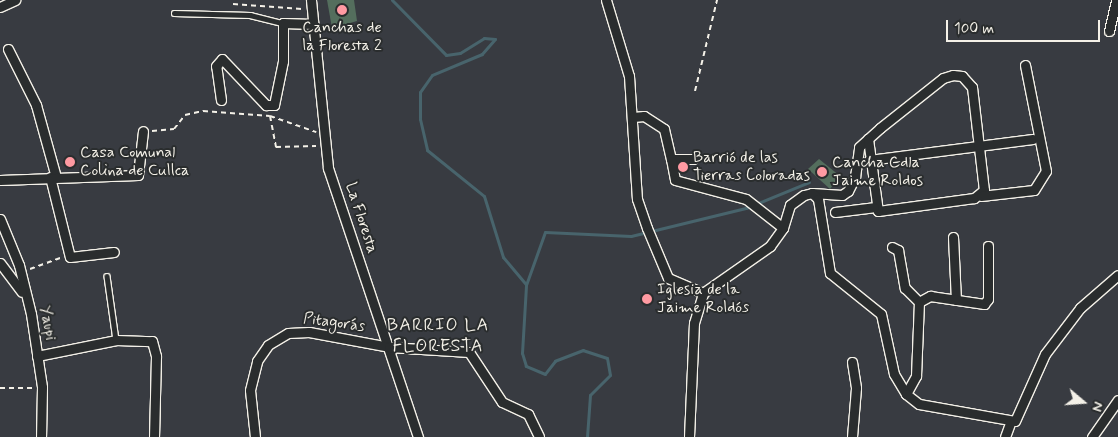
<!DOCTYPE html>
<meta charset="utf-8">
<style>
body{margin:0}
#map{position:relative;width:1118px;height:437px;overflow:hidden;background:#383b41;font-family:Mynerve,sans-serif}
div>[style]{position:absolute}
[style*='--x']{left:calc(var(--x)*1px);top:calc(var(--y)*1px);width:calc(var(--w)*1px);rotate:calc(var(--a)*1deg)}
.green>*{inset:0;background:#546e5d}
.stream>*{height:3px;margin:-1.5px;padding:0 1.5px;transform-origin:1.5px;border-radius:1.5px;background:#48646c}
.path>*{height:2px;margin-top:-1px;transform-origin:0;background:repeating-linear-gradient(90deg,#f4f1e8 0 5px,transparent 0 9px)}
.roads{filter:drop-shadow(1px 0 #f4f1e8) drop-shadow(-1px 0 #f4f1e8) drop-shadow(0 1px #f4f1e8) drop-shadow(0 -1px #f4f1e8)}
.lane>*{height:4.5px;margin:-2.25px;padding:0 2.25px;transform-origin:2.25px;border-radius:2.25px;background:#2a2d2e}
.street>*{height:9px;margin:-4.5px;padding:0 4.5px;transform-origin:4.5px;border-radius:4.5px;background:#2a2d2e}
.dots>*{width:14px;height:14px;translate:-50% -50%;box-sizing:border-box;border:2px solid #2a2d2e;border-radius:50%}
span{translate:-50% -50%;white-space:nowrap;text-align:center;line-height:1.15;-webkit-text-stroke:4px #2a2d2e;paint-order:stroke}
.poi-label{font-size:16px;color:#f4f1e8}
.left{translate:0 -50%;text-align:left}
.street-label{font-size:16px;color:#f4f1e8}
.neighbourhood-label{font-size:18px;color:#f4f1e8;letter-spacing:1px}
.north{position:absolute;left:1058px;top:377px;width:50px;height:50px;-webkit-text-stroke:4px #2a2d2e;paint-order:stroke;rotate:108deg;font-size:14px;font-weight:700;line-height:20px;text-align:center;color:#f4f1e8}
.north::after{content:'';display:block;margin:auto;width:18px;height:22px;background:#f4f1e8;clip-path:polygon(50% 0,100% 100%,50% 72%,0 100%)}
.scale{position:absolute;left:946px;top:20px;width:154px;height:22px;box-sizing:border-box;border:2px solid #f4f1e8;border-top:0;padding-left:6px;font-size:15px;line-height:18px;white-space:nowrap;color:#f4f1e8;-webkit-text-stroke:4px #2a2d2e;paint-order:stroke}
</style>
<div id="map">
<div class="green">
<div style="clip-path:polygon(327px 0,354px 0,357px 21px,332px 28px)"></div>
<div style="clip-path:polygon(819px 159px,840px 176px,830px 189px,808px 169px)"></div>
</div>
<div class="stream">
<div style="--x:392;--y:0;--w:77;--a:45.5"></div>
<div style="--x:446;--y:55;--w:14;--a:-8"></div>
<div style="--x:460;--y:53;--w:28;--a:-32"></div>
<div style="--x:484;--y:38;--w:11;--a:5"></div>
<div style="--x:495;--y:39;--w:20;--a:131"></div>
<div style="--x:482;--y:54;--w:54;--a:157.2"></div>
<div style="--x:432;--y:75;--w:21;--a:125"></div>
<div style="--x:420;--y:92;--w:27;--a:90"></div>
<div style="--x:420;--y:119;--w:32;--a:77"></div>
<div style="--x:427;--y:150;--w:73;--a:38.9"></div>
<div style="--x:484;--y:196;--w:64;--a:72.7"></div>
<div style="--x:503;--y:257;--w:35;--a:50"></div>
<div style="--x:587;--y:437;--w:42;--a:-85.9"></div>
<div style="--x:590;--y:395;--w:28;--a:-45"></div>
<div style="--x:610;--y:375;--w:17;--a:-100"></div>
<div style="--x:607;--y:358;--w:25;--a:-162"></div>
<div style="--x:583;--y:350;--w:30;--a:159"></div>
<div style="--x:555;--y:361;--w:16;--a:128"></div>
<div style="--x:545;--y:374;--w:21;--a:-157"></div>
<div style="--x:526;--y:366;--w:14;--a:-107"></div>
<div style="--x:522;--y:353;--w:68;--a:-86.6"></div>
<div style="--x:526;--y:285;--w:56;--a:-70.3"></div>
<div style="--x:545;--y:232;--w:86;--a:2.7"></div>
<div style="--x:631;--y:236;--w:118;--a:-13.7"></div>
<div style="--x:746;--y:208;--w:68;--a:-22.4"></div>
</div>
<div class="path">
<div style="--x:233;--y:4;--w:69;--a:4.1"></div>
<div style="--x:695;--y:91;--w:94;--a:-76.4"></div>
<div style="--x:270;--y:116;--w:32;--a:79"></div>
<div style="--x:276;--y:147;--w:40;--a:-1.4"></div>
<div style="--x:152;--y:131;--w:22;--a:-5"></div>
<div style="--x:174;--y:129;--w:18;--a:-52"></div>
<div style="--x:185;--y:115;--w:18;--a:-13"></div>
<div style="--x:203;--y:111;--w:67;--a:4.3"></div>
<div style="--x:270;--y:116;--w:49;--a:19.2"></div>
<div style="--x:30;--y:269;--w:32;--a:-20"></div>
<div style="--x:0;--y:388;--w:33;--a:0"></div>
</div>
<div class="roads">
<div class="lane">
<div style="--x:174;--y:13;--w:76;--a:1.5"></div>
<div style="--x:250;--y:15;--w:34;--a:14"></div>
<div style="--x:107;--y:276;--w:65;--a:82"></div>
</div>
<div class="street">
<div style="--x:311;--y:0;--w:169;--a:84.2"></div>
<div style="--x:328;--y:168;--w:284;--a:71.5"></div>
<div style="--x:606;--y:0;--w:79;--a:73.2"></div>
<div style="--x:629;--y:76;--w:123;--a:86.3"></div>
<div style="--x:637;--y:199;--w:31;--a:71"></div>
<div style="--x:647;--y:228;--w:54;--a:67.2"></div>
<div style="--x:668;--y:278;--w:38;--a:23"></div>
<div style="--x:0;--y:7;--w:17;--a:-25"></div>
<div style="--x:1109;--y:31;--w:32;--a:-77"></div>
<div style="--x:8;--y:49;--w:63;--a:63.4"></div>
<div style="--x:36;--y:105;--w:75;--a:74.5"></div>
<div style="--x:221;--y:100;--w:34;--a:-98"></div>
<div style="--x:216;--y:66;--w:9;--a:-49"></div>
<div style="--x:222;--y:59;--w:64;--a:46.3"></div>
<div style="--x:266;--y:105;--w:8;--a:0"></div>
<div style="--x:274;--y:105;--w:45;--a:-78.4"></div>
<div style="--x:283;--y:61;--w:38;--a:-90"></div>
<div style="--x:283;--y:23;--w:30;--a:2"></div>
<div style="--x:633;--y:117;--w:11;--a:-5"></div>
<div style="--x:644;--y:116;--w:24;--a:33"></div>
<div style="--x:664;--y:129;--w:31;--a:77"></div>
<div style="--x:693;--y:159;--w:22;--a:180"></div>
<div style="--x:671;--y:159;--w:21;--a:79"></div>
<div style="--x:675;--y:180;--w:73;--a:15"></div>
<div style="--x:746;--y:199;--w:47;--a:38.1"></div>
<div style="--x:869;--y:160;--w:165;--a:-7.3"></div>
<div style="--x:50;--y:177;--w:82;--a:76"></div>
<div style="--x:70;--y:257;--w:44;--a:-6.5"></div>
<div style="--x:0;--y:180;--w:138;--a:-2.1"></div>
<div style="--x:138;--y:175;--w:44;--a:-83.5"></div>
<div style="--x:812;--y:193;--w:30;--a:4"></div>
<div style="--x:842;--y:195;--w:7;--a:-34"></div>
<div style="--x:848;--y:191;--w:16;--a:-63"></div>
<div style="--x:855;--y:177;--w:30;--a:-82"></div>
<div style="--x:859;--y:147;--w:28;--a:-42"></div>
<div style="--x:880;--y:128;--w:80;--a:-38.4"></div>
<div style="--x:943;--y:78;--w:10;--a:-17"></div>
<div style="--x:953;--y:75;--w:9;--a:6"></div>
<div style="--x:962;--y:76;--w:15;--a:48"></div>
<div style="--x:972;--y:87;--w:104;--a:83.4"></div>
<div style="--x:984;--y:190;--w:13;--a:141"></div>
<div style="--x:974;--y:198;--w:97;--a:172.3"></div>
<div style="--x:878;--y:211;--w:73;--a:-97.9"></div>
<div style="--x:981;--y:196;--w:53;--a:-6.5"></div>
<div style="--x:1034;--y:190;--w:22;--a:-58"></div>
<div style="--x:1046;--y:171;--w:108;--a:-101.2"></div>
<div style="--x:835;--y:212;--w:39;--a:-7"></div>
<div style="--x:0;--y:219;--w:50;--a:67.6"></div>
<div style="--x:19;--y:265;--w:50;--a:76.2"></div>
<div style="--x:31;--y:314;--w:74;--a:81.4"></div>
<div style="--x:42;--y:387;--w:50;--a:91.1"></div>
<div style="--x:953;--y:237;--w:63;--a:87.3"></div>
<div style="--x:892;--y:247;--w:7;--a:27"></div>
<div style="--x:898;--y:250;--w:39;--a:80"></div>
<div style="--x:905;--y:288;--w:20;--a:45"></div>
<div style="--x:0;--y:263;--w:36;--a:53"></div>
<div style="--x:37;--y:356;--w:81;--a:-11.4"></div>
<div style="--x:116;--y:340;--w:36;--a:2"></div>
<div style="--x:152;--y:341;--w:16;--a:75"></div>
<div style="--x:156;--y:356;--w:81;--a:91.4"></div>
<div style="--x:852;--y:362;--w:26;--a:81"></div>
<div style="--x:856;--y:388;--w:49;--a:94.7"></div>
<div style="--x:906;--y:394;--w:21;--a:-61"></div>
<div style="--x:916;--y:376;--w:74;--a:-87.7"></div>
<div style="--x:919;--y:302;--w:13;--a:-29"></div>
<div style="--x:930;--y:296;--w:55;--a:8.4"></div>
<div style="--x:984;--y:304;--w:6;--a:-51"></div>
<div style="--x:988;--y:299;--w:53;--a:-90"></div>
<div style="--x:255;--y:437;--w:47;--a:-96.1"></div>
<div style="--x:250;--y:390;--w:30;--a:-76"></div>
<div style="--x:257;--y:361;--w:19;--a:-55"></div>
<div style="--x:268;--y:345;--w:23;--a:-31"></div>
<div style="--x:288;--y:333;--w:21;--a:-3"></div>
<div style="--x:309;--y:332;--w:81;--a:10.6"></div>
<div style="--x:389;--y:347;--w:80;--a:3.6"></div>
<div style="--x:469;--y:352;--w:60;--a:56.6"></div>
<div style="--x:502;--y:402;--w:29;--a:25"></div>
<div style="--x:528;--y:414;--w:25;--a:64"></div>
<div style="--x:689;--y:437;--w:114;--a:-87.5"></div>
<div style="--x:694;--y:323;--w:31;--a:-73"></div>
<div style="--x:703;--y:293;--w:82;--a:-35"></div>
<div style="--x:770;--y:246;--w:22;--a:-54"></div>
<div style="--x:783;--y:228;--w:24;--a:-73"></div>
<div style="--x:790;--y:205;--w:17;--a:-36"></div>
<div style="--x:804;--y:195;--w:8;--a:-14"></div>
<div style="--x:812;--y:193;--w:8;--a:45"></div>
<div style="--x:818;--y:199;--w:75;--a:80.8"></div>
<div style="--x:830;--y:273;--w:65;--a:38.8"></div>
<div style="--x:881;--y:314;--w:61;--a:77.8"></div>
<div style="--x:894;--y:374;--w:23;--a:59"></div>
<div style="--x:906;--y:394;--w:16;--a:38"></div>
<div style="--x:919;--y:404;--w:97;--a:10"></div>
<div style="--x:1015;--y:421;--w:73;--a:-65.9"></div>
<div style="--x:1045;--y:354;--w:58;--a:-52.7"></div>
<div style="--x:1080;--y:308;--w:50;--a:-41"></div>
<div style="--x:1005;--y:437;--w:15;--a:-70"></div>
<div style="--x:1092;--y:437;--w:45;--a:-54.9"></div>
</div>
</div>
<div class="dots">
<div style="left:342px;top:10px;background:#ff9aa2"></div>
<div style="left:70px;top:162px;background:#ff9aa2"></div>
<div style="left:683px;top:167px;background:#ff9aa2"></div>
<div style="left:822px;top:172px;background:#ff9aa2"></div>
<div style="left:647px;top:299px;background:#ff9aa2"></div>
</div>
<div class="poi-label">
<span style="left:342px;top:37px">Canchas de<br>la Floresta 2</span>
<span class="left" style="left:80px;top:162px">Casa Comunal<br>Colina de Cullca</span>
<span class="left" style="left:693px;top:167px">Barrió de las<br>Tierras Coloradas</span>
<span class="left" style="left:832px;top:172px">Cancha Cdla<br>Jaime Roldos</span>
<span class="left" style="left:657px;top:299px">Iglesia de la<br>Jaime Roldós</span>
</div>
<div class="street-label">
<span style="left:361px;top:218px;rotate:72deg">La Floresta</span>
<span style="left:47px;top:323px;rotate:80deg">Yaupi</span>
<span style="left:334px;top:323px;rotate:8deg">Pitagorás</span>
</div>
<div class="neighbourhood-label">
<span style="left:438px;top:336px">BARRIO LA<br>FLORESTA</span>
</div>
<div class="north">N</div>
<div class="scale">100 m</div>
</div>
